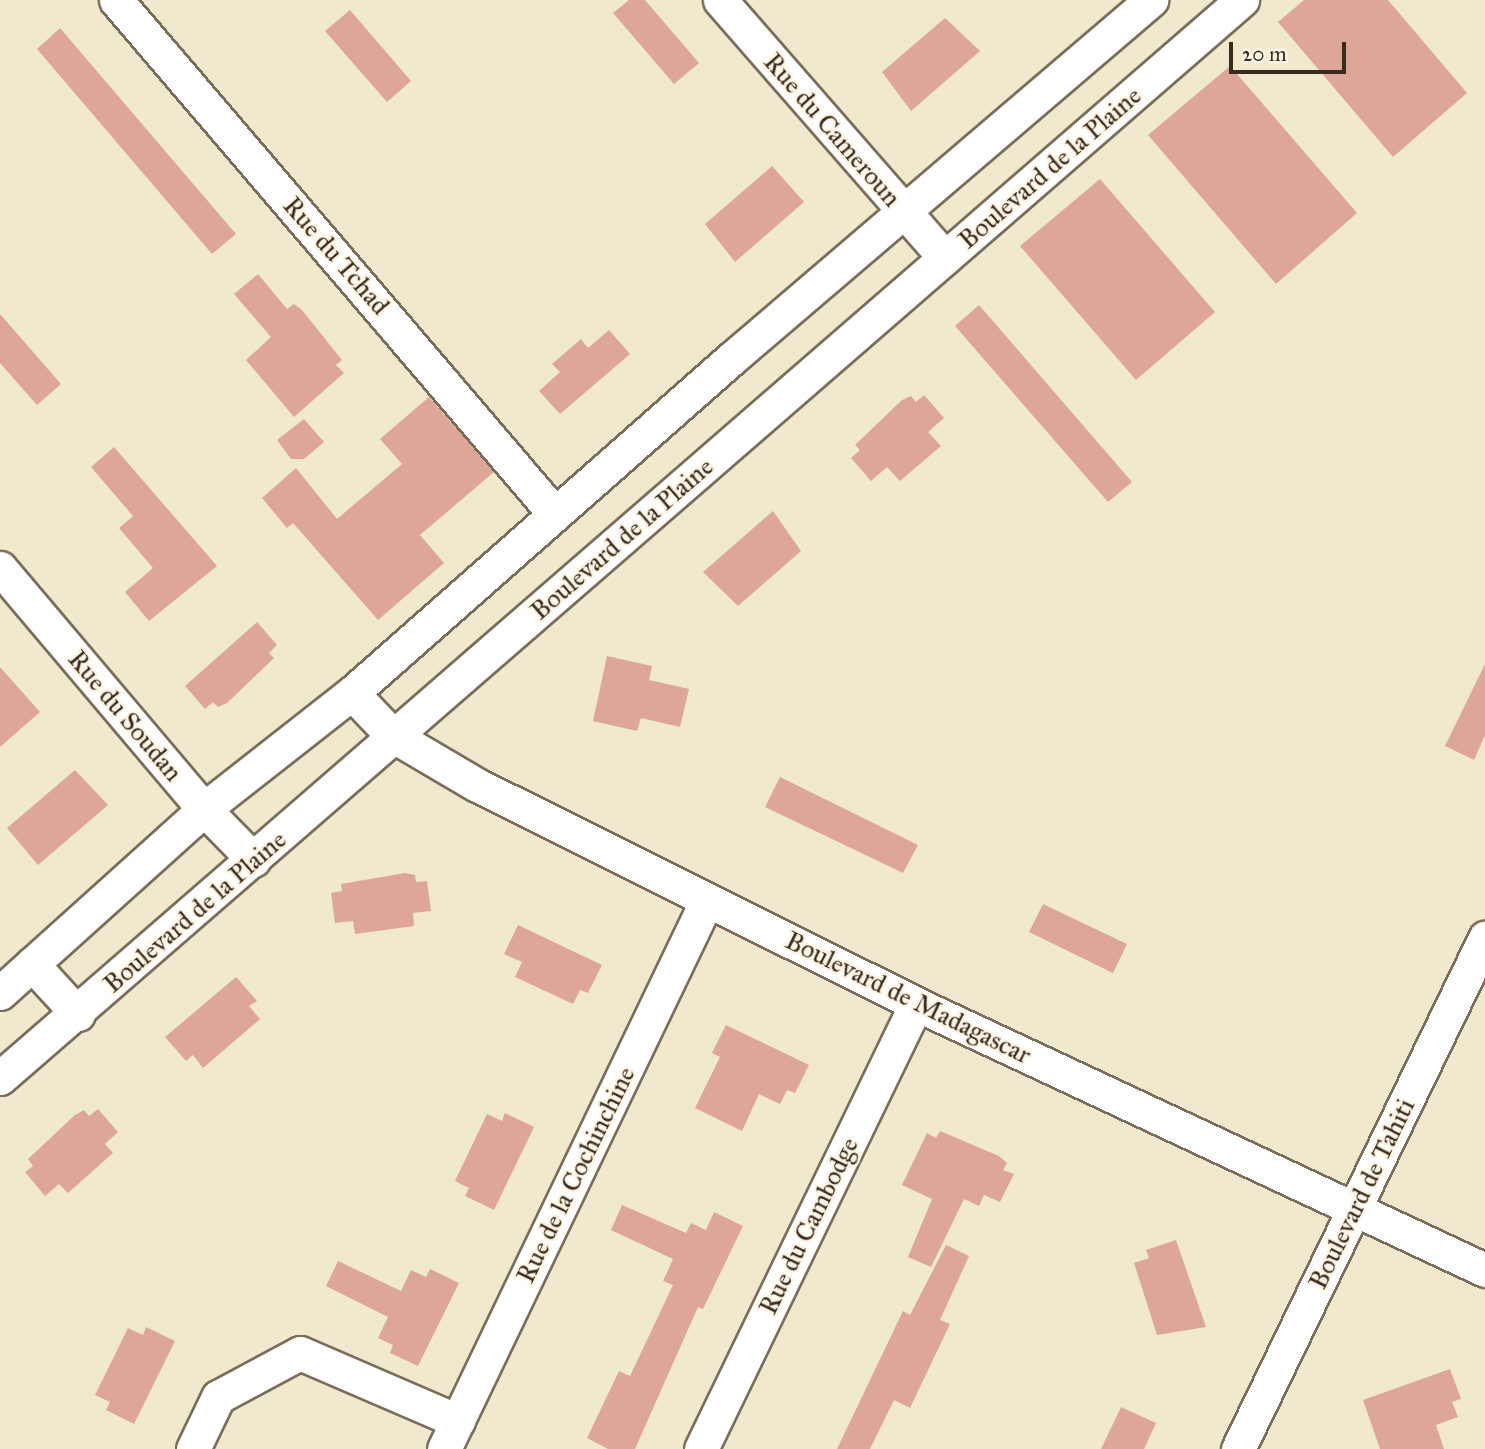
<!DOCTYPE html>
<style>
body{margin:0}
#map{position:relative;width:1485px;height:1449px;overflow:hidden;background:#f0e9cd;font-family:"IM FELL Great Primer",serif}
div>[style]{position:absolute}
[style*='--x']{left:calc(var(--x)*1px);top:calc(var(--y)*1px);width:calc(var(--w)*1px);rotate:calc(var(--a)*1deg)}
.building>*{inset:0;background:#dea699}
.roads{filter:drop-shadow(2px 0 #7a6d5b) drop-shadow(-2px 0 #7a6d5b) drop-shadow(0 2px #7a6d5b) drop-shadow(0 -2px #7a6d5b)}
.minor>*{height:33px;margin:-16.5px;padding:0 16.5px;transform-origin:16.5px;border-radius:16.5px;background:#fff}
span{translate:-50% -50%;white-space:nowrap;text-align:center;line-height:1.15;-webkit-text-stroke:5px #fcf5e5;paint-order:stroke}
.street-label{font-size:26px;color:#3b2a1e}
.scale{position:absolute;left:1229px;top:42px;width:117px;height:32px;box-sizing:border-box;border:4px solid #3b2a1e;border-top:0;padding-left:9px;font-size:21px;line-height:24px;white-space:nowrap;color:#3b2a1e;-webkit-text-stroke:5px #fcf5e5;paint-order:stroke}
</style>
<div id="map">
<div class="building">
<div style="clip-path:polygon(629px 0,645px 0,699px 63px,674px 84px,613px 13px)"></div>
<div style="clip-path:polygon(1304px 0,1388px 0,1467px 93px,1393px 157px,1278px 22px)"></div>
<div style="clip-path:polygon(350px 10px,411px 81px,387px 102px,325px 31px)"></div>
<div style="clip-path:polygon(945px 18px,980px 51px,911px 111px,882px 72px)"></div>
<div style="clip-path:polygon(60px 28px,236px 234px,212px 254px,37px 49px)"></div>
<div style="clip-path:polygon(1230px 66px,1357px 213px,1276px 284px,1148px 135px)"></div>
<div style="clip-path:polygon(772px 166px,804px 202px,735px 262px,705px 224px)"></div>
<div style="clip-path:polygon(1100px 179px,1215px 312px,1136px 380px,1020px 246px)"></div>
<div style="clip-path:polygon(258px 274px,287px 309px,294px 304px,302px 310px,342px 360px,336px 365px,344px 373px,294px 417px,246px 360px,271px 337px,234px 294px)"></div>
<div style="clip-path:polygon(979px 305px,1132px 482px,1108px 502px,955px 326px)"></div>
<div style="clip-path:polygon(0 314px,61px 384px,37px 405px,0 363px)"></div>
<div style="clip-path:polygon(609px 330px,630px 354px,560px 414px,539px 391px,560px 372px,552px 364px,581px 339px,588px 348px)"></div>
<div style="clip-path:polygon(924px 395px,944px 418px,928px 432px,941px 446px,900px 481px,887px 467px,871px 481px,851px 458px,860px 450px,855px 445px,902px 400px,911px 396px,916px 402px)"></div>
<div style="clip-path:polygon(429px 397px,494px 472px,420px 535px,444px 563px,378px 620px,293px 523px,287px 528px,262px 498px,296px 468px,337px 519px,402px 464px,380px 439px)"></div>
<div style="clip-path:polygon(304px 419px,324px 442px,304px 459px,291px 459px,277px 440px)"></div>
<div style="clip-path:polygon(114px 447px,217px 566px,149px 621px,125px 592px,153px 568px,119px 528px,133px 516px,91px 467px)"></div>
<div style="clip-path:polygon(773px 511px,801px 551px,738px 606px,703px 572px)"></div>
<div style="clip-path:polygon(257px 622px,277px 645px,269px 653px,274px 658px,227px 703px,218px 707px,213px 702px,205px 709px,185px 686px)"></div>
<div style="clip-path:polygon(607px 656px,652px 666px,649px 680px,689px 689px,680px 727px,641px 718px,637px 731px,593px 721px)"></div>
<div style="clip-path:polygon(1485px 664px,1485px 735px,1474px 760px,1445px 746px)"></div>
<div style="clip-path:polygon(0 667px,40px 712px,0 747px)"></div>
<div style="clip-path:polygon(75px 770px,108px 805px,38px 865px,7px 828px)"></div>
<div style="clip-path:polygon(780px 777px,918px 845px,903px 873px,765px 807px)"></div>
<div style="clip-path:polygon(405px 873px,415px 875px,416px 882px,427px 881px,431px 911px,413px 913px,414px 926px,355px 934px,353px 921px,335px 923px,331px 893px,342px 891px,341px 884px)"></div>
<div style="clip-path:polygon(1043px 904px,1127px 944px,1113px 973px,1029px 932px)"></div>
<div style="clip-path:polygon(518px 925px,602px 965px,588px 993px,580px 990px,573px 1004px,515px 977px,522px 962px,504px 954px)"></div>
<div style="clip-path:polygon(236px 977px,257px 1001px,249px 1006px,260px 1019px,203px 1068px,193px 1055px,186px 1061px,165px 1037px)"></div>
<div style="clip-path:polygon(726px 1025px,809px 1065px,795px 1093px,787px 1090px,780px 1104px,759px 1094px,742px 1131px,695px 1108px,720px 1057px,712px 1053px)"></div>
<div style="clip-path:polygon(98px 1109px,118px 1132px,105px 1144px,113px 1153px,68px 1193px,59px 1184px,45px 1196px,25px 1172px,33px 1166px,28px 1159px,75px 1115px,84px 1110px,89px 1116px)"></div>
<div style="clip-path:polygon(505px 1113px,534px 1127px,494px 1210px,465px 1196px,469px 1188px,455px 1181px,487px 1114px,502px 1121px)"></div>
<div style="clip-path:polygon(940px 1131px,999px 1156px,1007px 1163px,1003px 1170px,1014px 1174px,1000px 1202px,984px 1195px,979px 1206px,964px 1199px,931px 1267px,908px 1257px,932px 1199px,902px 1185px,927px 1133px,936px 1138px)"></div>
<div style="clip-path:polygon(622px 1205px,686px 1233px,691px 1223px,706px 1230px,714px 1212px,743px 1226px,703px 1309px,698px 1307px,635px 1449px,608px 1449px,587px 1438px,619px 1371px,630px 1376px,673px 1285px,663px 1281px,673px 1259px,611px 1230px)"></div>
<div style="clip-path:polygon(1176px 1240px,1206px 1327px,1157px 1335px,1134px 1263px,1149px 1258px,1146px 1250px)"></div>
<div style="clip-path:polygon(946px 1245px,969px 1256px,940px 1320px,950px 1324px,910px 1408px,894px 1400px,870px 1449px,837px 1449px,903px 1311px,910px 1315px)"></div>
<div style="clip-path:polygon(338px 1261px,401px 1291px,411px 1270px,426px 1277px,430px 1269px,459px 1283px,418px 1366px,390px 1353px,393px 1345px,378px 1338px,388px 1317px,326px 1286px)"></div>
<div style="clip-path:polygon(146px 1327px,175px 1341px,134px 1424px,106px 1410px,110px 1402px,95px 1395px,128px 1328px,143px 1335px)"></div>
<div style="clip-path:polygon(1450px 1369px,1461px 1399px,1452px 1402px,1458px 1417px,1436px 1425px,1444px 1449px,1380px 1449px,1363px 1400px)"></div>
<div style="clip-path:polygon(1121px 1407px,1156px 1423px,1144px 1449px,1101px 1449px)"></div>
</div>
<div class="roads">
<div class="minor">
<div style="--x:116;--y:0;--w:675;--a:49.51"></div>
<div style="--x:720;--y:0;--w:342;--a:48.9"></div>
<div style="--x:0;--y:568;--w:316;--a:49.8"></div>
<div style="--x:204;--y:809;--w:71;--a:45.6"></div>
<div style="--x:352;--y:693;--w:58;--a:46.4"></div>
<div style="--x:392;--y:735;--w:99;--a:30.5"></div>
<div style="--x:477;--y:785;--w:491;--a:26.5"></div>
<div style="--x:916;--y:1004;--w:628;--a:25.06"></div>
<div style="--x:32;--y:964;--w:68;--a:47.4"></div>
<div style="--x:0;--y:993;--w:275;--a:-42"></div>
<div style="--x:204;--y:809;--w:188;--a:-38.1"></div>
<div style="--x:352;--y:693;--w:505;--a:-41.39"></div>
<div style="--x:731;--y:359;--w:553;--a:-40.52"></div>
<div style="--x:0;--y:1078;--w:1645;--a:-40.96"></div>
<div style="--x:193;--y:1449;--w:58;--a:-64.3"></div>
<div style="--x:218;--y:1397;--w:93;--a:-28.2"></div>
<div style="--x:300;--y:1353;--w:172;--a:23.3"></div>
<div style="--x:444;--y:1449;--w:609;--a:-64.4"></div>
<div style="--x:701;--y:1449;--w:494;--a:-64.2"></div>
<div style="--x:1238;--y:1449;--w:568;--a:-64.2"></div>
</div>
</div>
<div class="street-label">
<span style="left:832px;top:130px;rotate:49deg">Rue du Cameroun</span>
<span style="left:1050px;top:168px;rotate:-41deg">Boulevard de la Plaine</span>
<span style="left:336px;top:256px;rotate:49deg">Rue du Tchad</span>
<span style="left:622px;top:539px;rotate:-41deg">Boulevard de la Plaine</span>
<span style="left:125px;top:716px;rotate:50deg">Rue du Soudan</span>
<span style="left:195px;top:912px;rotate:-41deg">Boulevard de la Plaine</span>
<span style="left:908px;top:998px;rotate:26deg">Boulevard de Madagascar</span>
<span style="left:576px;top:1175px;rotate:-64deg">Rue de la Cochinchine</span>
<span style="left:1362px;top:1194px;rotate:-64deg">Boulevard de Tahiti</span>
<span style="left:809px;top:1226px;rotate:-64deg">Rue du Cambodge</span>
</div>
<div class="scale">20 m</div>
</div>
